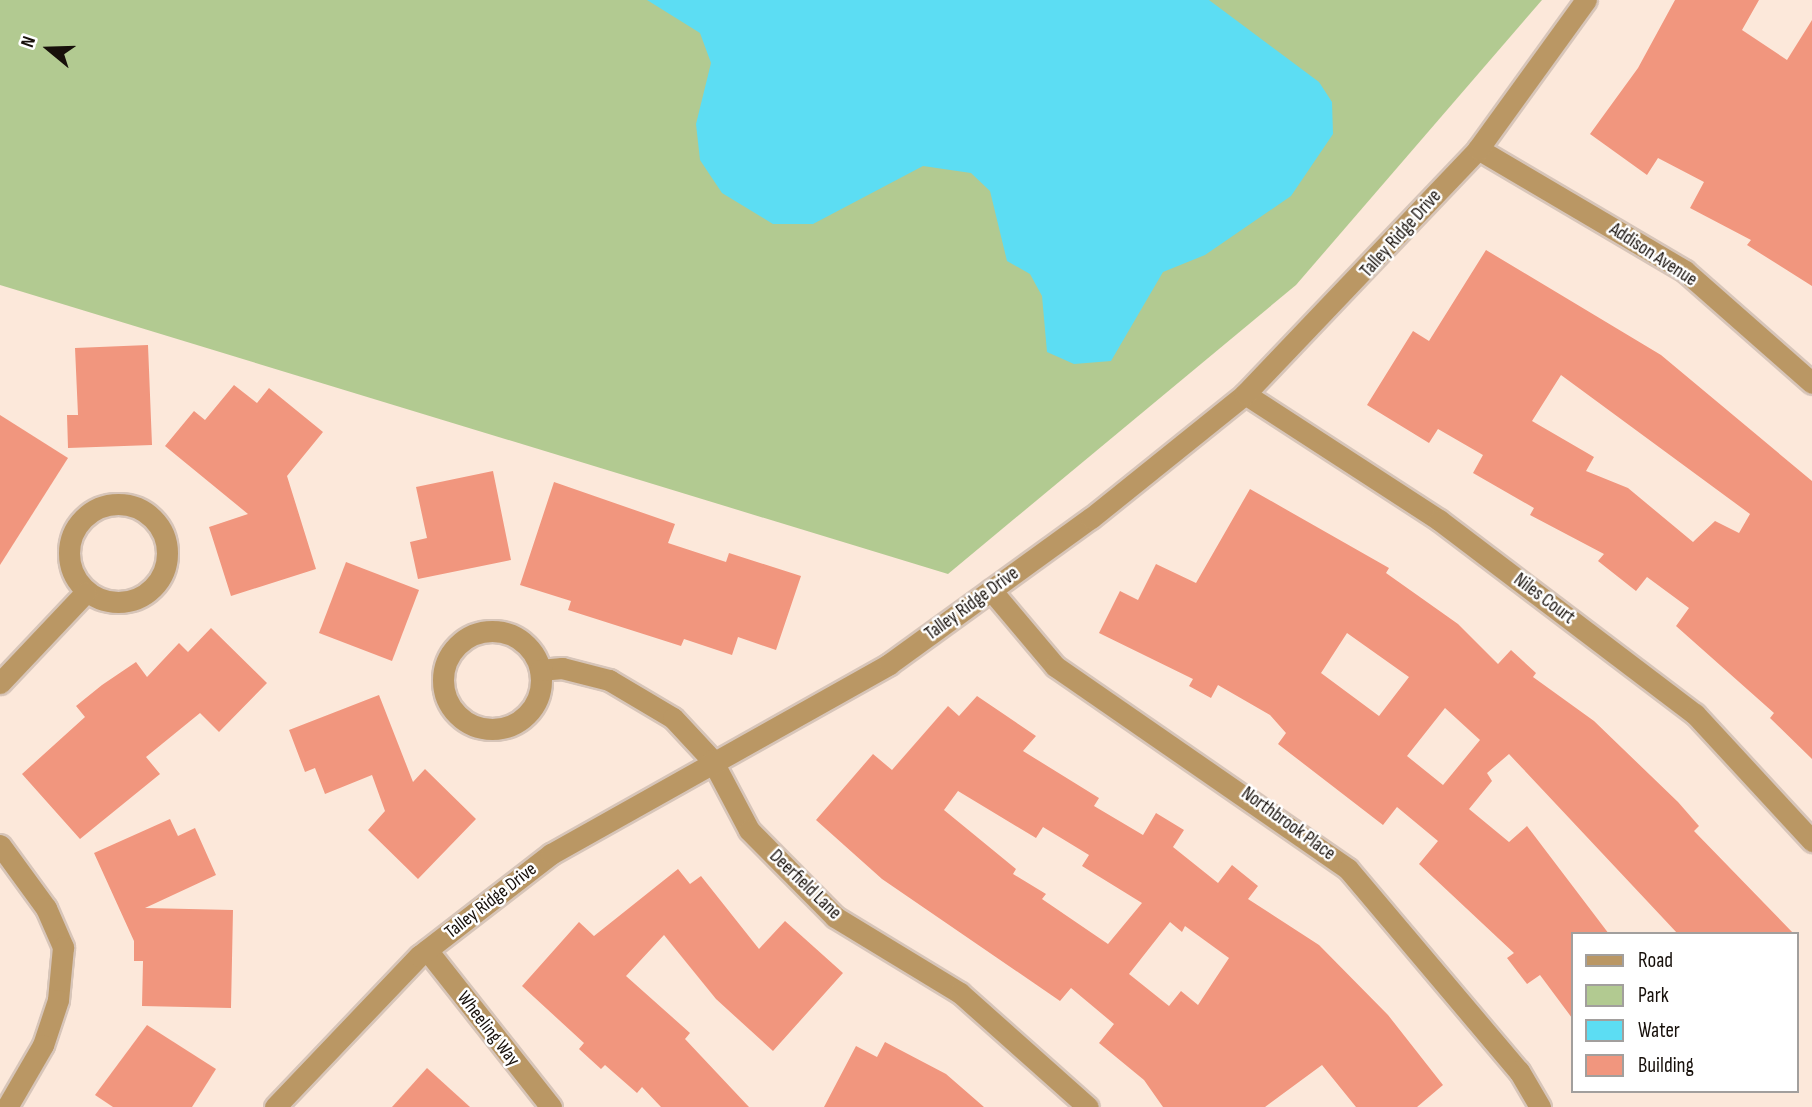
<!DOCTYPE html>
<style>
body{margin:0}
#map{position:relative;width:1812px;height:1107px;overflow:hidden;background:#fce8da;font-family:"Sofia Sans Condensed",sans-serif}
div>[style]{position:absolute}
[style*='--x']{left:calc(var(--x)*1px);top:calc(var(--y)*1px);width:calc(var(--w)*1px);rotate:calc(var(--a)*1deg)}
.green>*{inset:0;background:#b2ca91}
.water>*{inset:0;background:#5cddf3}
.building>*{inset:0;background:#f1967e}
.roads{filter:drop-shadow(2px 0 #d7c5b9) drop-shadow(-2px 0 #d7c5b9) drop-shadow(0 2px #d7c5b9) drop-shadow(0 -2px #d7c5b9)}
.minor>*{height:21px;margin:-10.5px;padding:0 10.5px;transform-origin:10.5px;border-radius:10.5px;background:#ba9764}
.minor>.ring{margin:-10.5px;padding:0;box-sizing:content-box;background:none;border:21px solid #ba9764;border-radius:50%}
span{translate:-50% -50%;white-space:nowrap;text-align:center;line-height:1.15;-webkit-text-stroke:5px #fff;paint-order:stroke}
.street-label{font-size:19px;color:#17100b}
.legend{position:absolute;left:1571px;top:932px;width:228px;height:161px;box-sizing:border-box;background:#fff;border:2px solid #a29f9d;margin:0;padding:9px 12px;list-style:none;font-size:21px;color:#17100b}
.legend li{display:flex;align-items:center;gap:14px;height:35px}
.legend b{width:35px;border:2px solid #a29f9d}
.north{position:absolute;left:14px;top:14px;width:70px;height:70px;-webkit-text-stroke:5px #fff;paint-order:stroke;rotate:289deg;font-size:19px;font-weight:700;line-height:28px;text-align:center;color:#17100b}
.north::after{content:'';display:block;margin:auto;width:24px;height:32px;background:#17100b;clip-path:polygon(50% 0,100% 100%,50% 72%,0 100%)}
</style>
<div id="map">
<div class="green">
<div style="clip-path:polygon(0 0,1542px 0,1296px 285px,948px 574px,0 285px)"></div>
</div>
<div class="water">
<div style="clip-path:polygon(647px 0,1209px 0,1319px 82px,1332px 102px,1333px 134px,1291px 196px,1205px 255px,1163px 272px,1111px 361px,1074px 364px,1047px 352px,1042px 296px,1030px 274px,1007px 261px,990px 191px,971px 173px,923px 166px,813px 224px,773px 224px,722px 193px,700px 160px,696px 124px,711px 63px,700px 33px)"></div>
</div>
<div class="building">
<div style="clip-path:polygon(1675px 0,1759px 0,1742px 30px,1787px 60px,1812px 20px,1812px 286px,1747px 245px,1751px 240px,1690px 208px,1704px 182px,1658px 158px,1647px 175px,1590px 134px,1638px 68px)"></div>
<div style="clip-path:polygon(evenodd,1486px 250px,1661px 355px,1812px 481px,1812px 759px,1770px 718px,1774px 713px,1676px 626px,1689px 608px,1647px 577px,1636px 591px,1598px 561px,1604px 554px,1530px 515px,1534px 508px,1473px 473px,1483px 455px,1438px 429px,1429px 443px,1367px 405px,1413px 331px,1429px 341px,1486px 250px,1561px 375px,1750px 514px,1739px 533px,1715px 521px,1693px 542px,1628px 488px,1586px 471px,1594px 457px,1532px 421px,1561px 375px)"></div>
<div style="clip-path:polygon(148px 345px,152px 445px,68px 448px,67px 415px,78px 415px,75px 348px)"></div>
<div style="clip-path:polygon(234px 385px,257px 403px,269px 388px,323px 432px,287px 476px,316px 569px,231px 596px,209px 527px,248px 514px,165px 446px,194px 411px,205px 420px)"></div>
<div style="clip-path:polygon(0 415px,68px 458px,0 565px)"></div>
<div style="clip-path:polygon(493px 471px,511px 560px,418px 579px,410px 542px,427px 538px,416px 487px)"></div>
<div style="clip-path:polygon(554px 482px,675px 524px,668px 543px,726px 562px,729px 553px,801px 576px,776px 650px,738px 637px,732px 655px,684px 639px,681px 646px,568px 610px,571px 601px,520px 585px)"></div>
<div style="clip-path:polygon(evenodd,1250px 489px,1389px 568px,1386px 573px,1458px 624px,1498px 664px,1511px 650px,1536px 673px,1533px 677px,1594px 721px,1678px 802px,1699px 826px,1694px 831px,1794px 934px,1678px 934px,1509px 754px,1487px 773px,1492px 781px,1469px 809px,1509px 842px,1527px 826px,1609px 934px,1572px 934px,1572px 1018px,1540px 975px,1527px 984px,1507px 958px,1514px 953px,1419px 864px,1438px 841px,1397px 807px,1383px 825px,1278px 744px,1286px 733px,1270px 715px,1218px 685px,1211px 698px,1189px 686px,1193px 679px,1099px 633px,1120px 591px,1138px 600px,1156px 564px,1196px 583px,1250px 489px,1347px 633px,1409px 677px,1379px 716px,1321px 673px,1347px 633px,1250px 489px,1445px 708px,1480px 740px,1443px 785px,1407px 756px,1445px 708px)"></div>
<div style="clip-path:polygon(346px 562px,419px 590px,392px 661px,319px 633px)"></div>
<div style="clip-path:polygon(211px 628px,267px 683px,219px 732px,200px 713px,146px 757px,160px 774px,80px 839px,22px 774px,85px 717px,76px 706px,102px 685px,136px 662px,147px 677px,179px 643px,188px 652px)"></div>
<div style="clip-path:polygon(379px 695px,413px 782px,425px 769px,476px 819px,418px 879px,368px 830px,385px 811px,372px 775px,325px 794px,315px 768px,305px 772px,289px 730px)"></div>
<div style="clip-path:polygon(evenodd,977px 696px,1036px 736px,1023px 751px,1099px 798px,1094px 806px,1143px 835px,1156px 813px,1184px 830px,1173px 847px,1218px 883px,1232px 865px,1258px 886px,1248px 899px,1319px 945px,1388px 1015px,1443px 1085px,1417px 1107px,1356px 1107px,1322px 1065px,1265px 1107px,1163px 1107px,1144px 1080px,1099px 1043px,1114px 1024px,1071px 988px,1060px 1001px,882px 879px,816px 820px,873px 754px,892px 770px,948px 706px,959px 716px,977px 696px,958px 791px,1036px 838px,1043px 827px,1089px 855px,1082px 866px,1142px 903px,1108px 944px,1042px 899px,1046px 894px,1013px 874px,1016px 869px,944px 810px,958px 791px,977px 696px,1170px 922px,1182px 932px,1185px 926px,1229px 958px,1198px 1005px,1181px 991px,1169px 1006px,1129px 974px,1170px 922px)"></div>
<div style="clip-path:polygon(170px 819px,178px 836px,195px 828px,216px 875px,145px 908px,233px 910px,231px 1008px,142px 1006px,143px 961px,134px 961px,134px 941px,94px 853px)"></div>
<div style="clip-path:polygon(678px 869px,690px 884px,701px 876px,759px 949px,785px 921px,843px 973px,773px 1051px,716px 999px,664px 935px,626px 976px,690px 1033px,685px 1039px,749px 1107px,661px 1107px,642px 1087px,637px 1093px,605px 1065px,601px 1069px,579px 1049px,584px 1043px,522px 986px,579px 922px,594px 936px)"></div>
<div style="clip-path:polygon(147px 1025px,216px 1069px,192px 1107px,113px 1107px,95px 1095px)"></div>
<div style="clip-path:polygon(885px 1042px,946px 1074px,984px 1107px,824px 1107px,856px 1046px,877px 1057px)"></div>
<div style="clip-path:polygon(427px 1068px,470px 1107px,392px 1107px)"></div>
</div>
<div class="roads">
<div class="minor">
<div style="--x:1478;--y:149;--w:240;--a:30.5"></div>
<div style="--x:1685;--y:271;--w:169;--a:41.4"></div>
<div style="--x:1245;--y:394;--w:231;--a:33"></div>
<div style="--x:1439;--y:520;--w:321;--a:37.2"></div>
<div style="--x:1695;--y:714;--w:173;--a:47.3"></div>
<div class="ring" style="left:69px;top:504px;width:77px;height:77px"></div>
<div style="--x:991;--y:590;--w:99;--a:49.9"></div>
<div style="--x:1055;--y:666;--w:356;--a:34.7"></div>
<div style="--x:1348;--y:869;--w:265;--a:49.8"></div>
<div style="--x:1519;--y:1071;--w:42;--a:59.7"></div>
<div class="ring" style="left:443px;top:631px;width:77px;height:77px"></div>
<div style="--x:540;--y:670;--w:22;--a:-5"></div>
<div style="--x:562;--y:668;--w:49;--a:14.3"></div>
<div style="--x:609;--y:680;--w:74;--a:30.7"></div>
<div style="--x:673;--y:718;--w:57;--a:47.1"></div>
<div style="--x:712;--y:760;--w:79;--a:62.1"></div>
<div style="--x:749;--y:830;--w:122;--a:45.3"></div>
<div style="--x:835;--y:917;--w:146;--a:31.3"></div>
<div style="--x:960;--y:993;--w:171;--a:41.7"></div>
<div style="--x:0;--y:683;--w:125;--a:-46.6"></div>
<div style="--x:0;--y:845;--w:78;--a:53.9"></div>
<div style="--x:46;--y:908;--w:43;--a:66.4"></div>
<div style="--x:63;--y:947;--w:53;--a:95.4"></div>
<div style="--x:58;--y:1000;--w:47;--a:108.4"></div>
<div style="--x:43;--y:1045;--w:72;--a:120.1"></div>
<div style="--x:427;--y:950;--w:200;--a:51.7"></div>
<div style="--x:275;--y:1107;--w:209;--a:-46.4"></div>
<div style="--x:419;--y:956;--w:167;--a:-37.7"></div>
<div style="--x:551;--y:854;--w:388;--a:-29.3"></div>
<div style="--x:889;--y:664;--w:249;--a:-35.9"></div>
<div style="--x:1091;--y:518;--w:198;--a:-38.8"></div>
<div style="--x:1245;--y:394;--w:338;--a:-46.4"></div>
<div style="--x:1478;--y:149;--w:184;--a:-54.1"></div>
</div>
</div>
<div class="street-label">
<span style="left:1401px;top:234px;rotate:-48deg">Talley Ridge Drive</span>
<span style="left:1653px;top:255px;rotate:33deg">Addison Avenue</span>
<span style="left:1544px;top:599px;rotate:37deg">Niles Court</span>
<span style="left:972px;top:604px;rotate:-36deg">Talley Ridge Drive</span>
<span style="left:1288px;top:824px;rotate:36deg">Northbrook Place</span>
<span style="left:805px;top:885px;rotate:44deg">Deerfield Lane</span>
<span style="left:491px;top:901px;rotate:-38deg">Talley Ridge Drive</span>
<span style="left:488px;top:1029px;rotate:52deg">Wheeling Way</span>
</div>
<ul class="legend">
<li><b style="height:9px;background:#ba9764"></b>Road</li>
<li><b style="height:19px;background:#b2ca91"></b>Park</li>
<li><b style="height:19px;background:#5cddf3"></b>Water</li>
<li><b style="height:19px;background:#f1967e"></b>Building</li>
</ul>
<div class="north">N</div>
</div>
